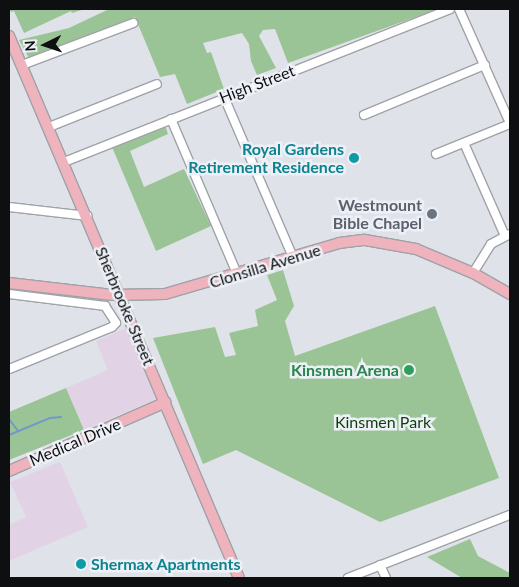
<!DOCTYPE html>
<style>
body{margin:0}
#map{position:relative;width:519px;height:587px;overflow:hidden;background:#dfe2e8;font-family:Lato,sans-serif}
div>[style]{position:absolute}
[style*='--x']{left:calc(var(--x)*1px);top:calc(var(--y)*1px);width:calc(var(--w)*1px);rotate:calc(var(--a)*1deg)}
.commercial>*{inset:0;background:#e2d2e5}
.green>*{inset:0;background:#9bc496}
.stream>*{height:2px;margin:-1px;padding:0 1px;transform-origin:1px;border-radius:1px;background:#7098cc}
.roads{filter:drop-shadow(1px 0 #9fa2a7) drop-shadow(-1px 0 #9fa2a7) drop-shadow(0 1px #9fa2a7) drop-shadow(0 -1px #9fa2a7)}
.minor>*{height:8px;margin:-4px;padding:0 4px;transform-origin:4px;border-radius:4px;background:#fff}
.major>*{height:10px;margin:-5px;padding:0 5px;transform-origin:5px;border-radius:5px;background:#eeb3bc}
.dots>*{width:14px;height:14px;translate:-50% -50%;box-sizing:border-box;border:2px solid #edf0f6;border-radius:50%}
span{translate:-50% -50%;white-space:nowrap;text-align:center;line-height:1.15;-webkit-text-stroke:5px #edf0f6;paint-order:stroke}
.street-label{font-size:16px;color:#0e0f11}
.culture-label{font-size:16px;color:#0d838f;font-weight:700}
.right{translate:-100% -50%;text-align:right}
.left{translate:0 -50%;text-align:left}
.worship-label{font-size:16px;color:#5b616d;font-weight:700}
.leisure-label{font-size:16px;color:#27864d;font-weight:700}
.park-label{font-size:16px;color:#0d3f0a}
.frame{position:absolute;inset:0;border:10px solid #0e0f11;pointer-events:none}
.north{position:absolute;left:20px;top:20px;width:50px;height:50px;-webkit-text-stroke:4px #edf0f6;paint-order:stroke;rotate:266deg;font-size:14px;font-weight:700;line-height:20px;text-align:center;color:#0e0f11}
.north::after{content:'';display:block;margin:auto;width:18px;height:22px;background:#0e0f11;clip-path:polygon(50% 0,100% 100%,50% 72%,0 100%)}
</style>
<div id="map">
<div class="commercial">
<div style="clip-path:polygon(126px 328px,156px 399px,84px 430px,66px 388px,108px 370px,96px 341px)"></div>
<div style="clip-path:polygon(60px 462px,88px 527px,9px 561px,9px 525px,26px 517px,10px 482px)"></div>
</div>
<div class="green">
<div style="clip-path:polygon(9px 9px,85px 9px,72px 13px,71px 11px,24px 33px,14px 11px,11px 12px)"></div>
<div style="clip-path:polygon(109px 9px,438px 9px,288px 63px,275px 29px,263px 30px,259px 36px,276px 68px,257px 75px,251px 61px,249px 44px,242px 33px,203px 43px,207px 53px,211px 52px,224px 89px,187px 104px,175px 74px,160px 77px,135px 17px,29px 58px,19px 40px,69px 28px)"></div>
<div style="clip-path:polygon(165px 125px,168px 134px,130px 151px,144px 187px,184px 169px,211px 226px,156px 251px,112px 147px)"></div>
<div style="clip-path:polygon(283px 270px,294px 306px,285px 321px,295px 356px,435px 306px,499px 478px,380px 522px,236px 450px,203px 464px,153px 338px,215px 327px,225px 357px,236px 355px,229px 333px,258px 326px,255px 310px,277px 300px,267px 275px)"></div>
<div style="clip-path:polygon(66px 388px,84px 430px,9px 460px,9px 412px)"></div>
<div style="clip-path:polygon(470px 539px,478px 556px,510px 573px,510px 578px,462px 578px,427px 557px)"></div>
</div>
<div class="stream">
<div style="--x:9;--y:419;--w:15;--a:53"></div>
<div style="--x:9;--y:435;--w:44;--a:-22.5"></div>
<div style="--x:50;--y:418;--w:11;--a:-5"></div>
</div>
<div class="roads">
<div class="minor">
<div style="--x:459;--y:9;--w:125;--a:65.9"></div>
<div style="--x:22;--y:65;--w:119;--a:-20.7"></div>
<div style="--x:224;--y:97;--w:174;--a:66.7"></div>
<div style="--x:364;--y:115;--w:131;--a:-22.5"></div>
<div style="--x:171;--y:119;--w:168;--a:66.9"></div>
<div style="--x:49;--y:127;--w:116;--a:-21.7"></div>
<div style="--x:464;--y:143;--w:102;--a:66.2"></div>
<div style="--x:436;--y:154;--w:80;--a:-22.1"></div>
<div style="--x:64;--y:162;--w:415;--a:-21.6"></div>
<div style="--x:9;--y:207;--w:79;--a:6.6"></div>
<div style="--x:473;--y:273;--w:34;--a:-58"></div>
<div style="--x:491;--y:244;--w:21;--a:-28"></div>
<div style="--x:9;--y:294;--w:97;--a:7.1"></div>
<div style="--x:105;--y:306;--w:20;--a:57"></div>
<div style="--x:116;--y:323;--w:6;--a:135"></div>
<div style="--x:112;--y:327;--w:111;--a:157.8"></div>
<div style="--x:380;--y:565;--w:14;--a:65"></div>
<div style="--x:348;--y:578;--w:174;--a:-21.3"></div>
</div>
<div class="major">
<div style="--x:9;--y:36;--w:589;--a:67.01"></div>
<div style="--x:9;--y:283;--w:104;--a:6.6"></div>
<div style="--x:112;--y:295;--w:53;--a:-1.1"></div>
<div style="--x:165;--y:294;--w:181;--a:-16.3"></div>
<div style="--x:339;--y:243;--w:26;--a:-7"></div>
<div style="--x:365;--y:240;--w:52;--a:10"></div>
<div style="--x:416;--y:249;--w:62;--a:22.8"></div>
<div style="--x:473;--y:273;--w:43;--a:29.6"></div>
<div style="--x:9;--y:471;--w:171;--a:-23.7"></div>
</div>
</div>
<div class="dots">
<div style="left:354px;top:158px;background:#0f9aa8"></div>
<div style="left:432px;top:214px;background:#6b7280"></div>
<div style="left:409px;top:370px;background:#2e9e5b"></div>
<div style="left:81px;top:564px;background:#0f9aa8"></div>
</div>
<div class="street-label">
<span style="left:257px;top:84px;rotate:-21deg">High Street</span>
<span style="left:265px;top:266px;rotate:-17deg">Clonsilla Avenue</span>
<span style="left:125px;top:306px;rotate:67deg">Sherbrooke Street</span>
<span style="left:75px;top:442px;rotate:-23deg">Medical Drive</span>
</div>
<div class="culture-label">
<span class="right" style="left:344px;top:158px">Royal Gardens<br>Retirement Residence</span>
<span class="left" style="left:91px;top:564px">Shermax Apartments</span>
</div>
<div class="worship-label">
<span class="right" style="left:422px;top:214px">Westmount<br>Bible Chapel</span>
</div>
<div class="leisure-label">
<span class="right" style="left:399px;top:370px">Kinsmen Arena</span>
</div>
<div class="park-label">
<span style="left:383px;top:422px">Kinsmen Park</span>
</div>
<div class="frame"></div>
<div class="north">N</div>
</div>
